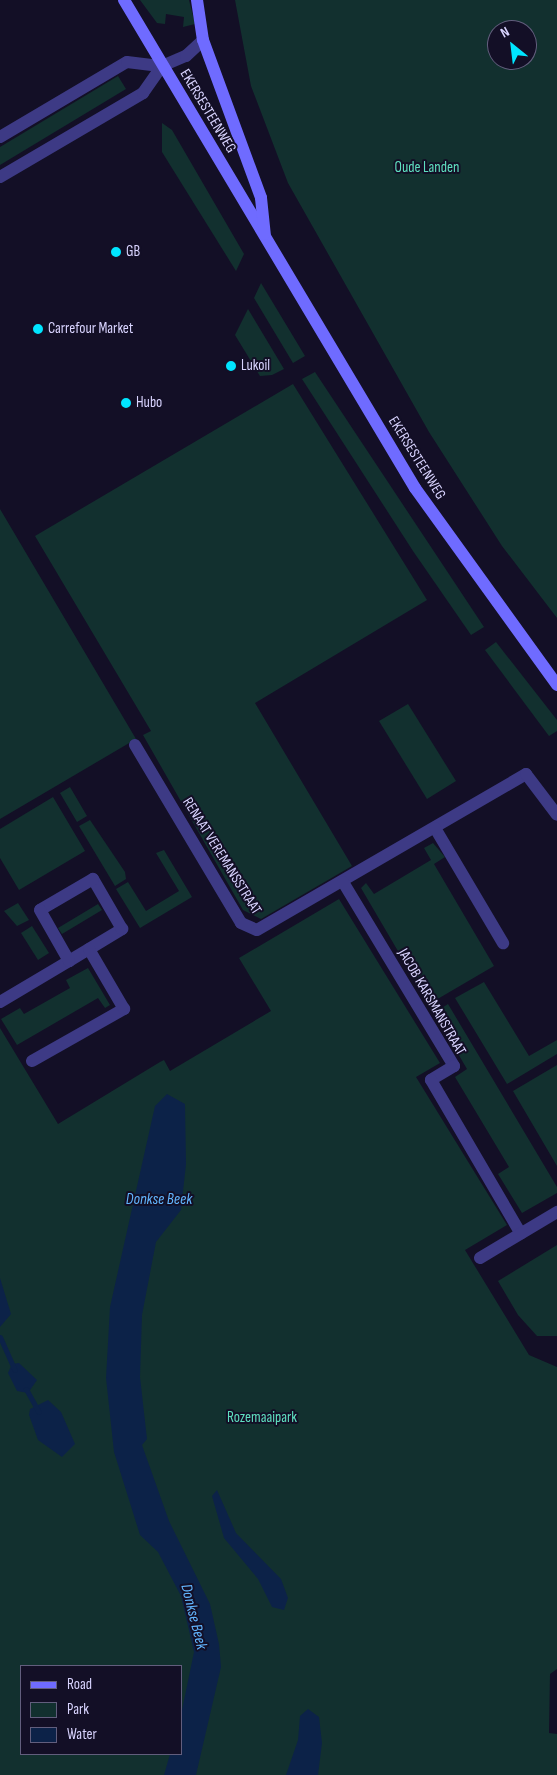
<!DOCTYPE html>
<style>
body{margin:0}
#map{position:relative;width:557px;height:1775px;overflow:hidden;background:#130f26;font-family:"Sofia Sans Condensed",sans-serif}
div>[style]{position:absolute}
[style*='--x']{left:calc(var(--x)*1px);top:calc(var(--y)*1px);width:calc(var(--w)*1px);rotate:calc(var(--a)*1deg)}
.green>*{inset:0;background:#12302f}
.water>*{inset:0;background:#0c2248}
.stream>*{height:5px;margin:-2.5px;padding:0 2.5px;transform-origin:2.5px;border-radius:2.5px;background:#0c2248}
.minor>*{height:12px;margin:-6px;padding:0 6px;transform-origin:6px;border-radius:6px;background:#3d3a85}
.secondary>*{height:12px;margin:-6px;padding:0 6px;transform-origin:6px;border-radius:6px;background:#6f6bff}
.dots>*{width:14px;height:14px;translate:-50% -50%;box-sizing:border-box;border:2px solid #130f26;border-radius:50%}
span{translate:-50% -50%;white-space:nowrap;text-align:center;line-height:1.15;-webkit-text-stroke:4px #130f26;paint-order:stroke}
.street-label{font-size:15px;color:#d9d4ff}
.park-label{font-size:15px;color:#5fe0c0}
.poi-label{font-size:15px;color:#d9d4ff}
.left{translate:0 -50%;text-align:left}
.water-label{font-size:16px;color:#62b6ff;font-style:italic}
.legend{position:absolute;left:20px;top:1665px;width:162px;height:90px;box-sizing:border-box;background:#130f26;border:1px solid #625e7d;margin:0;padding:6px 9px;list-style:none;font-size:15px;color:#d9d4ff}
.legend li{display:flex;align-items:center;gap:10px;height:25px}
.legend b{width:25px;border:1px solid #625e7d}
.north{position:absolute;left:487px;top:20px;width:50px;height:50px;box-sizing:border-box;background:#130f26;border:1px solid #625e7d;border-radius:50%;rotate:331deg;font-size:14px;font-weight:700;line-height:20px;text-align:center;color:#d9d4ff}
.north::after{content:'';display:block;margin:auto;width:18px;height:22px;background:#00e5ff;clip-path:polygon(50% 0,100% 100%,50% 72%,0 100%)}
</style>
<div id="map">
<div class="green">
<div style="clip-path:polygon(140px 0,189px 0,195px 24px,183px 27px,184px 17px,166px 14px,165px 24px,157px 23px)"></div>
<div style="clip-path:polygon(evenodd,235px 0,557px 0,557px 618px,502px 546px,429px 432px,288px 183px,251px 86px,235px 0,497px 30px,527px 30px,527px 60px,497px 60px,497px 30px)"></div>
<div style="clip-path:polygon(118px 76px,126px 89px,0 165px,0 147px)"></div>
<div style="clip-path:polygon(162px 123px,172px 130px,244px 254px,236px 271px,162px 152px)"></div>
<div style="clip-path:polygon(261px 283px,305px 356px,293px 363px,254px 298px)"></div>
<div style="clip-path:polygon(248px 309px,284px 369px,272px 375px,260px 376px,235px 335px)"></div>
<div style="clip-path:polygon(315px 372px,484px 627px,471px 635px,413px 551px,302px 379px)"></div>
<div style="clip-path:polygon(293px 384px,427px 600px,255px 703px,352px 866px,261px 919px,243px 910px,143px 735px,151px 731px,35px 536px)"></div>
<div style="clip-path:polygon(0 509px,136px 739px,0 819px)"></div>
<div style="clip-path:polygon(496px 642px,557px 720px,557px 731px,549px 736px,485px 650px)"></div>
<div style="clip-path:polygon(408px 704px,456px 781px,427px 799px,379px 721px)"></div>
<div style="clip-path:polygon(70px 787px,87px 816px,77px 822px,60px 793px)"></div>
<div style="clip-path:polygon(53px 797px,85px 851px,19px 890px,0 858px,0 829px)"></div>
<div style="clip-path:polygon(90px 820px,125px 872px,126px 879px,115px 886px,79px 826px)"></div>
<div style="clip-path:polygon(433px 843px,445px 857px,434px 864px,494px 966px,429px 1004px,361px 888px,366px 883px,374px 894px,431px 860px,424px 848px)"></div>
<div style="clip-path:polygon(164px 850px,192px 897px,140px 928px,116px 889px,128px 882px,146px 911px,179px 891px,156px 853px)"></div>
<div style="clip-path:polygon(evenodd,339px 899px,440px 1063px,416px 1077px,507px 1225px,465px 1250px,529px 1355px,557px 1367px,557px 1669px,550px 1674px,549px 1733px,557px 1734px,557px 1775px,0 1775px,0 1028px,58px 1124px,160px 1062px,164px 1060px,170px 1071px,271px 1011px,239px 958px,339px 899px,21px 1666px,181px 1666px,181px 1754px,21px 1754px,21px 1666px)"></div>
<div style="clip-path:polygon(18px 903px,29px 920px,17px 926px,4px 911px)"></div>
<div style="clip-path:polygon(98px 904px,102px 910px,62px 934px,58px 928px)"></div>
<div style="clip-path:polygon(32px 926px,49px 953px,38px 960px,21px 933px)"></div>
<div style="clip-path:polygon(88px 968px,110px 1005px,105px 1008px,98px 998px,17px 1045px,1px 1019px,20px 1008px,24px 1014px,70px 988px,66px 980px)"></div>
<div style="clip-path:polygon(484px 982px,529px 1056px,557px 1040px,557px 1054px,507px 1084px,455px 998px)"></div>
<div style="clip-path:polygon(448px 1004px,557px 1187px,557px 1193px,522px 1213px,498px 1174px,509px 1167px,455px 1077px,467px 1069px,434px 1013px)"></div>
<div style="clip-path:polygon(557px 1065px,557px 1166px,513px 1091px)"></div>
<div style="clip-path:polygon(557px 1245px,557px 1336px,537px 1336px,518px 1315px,498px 1281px)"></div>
</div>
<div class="water">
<div style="clip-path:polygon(167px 1094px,185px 1104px,186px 1164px,181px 1210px,156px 1242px,142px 1315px,140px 1377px,147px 1439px,142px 1445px,169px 1521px,210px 1604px,219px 1644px,221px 1667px,196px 1775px,164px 1775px,170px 1754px,181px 1754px,181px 1715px,194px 1652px,181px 1596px,158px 1552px,140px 1535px,114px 1452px,106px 1378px,110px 1307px,155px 1106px)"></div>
<div style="clip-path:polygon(0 1278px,11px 1314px,0 1327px)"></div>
<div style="clip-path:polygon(19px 1363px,37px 1380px,28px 1393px,17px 1391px,8px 1373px,12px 1364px)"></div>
<div style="clip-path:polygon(48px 1400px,61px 1412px,75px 1444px,62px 1457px,38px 1440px,29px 1415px,30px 1409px)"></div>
<div style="clip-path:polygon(217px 1490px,236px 1533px,281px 1579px,288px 1598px,284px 1610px,272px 1607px,258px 1579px,224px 1538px,212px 1496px)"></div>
<div style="clip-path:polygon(308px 1709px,319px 1717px,322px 1743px,318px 1775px,286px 1775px,298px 1740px,300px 1716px)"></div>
</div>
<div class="stream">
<div style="--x:0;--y:1337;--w:36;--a:66"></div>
<div style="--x:26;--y:1389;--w:26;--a:61"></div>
</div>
<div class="minor">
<div style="--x:162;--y:66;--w:26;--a:-23"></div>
<div style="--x:186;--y:56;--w:23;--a:-43"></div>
<div style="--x:0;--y:137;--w:147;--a:-30.6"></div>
<div style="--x:127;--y:62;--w:35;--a:7"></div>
<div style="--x:0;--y:177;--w:166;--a:-30.4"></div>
<div style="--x:143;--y:93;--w:33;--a:-55"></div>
<div style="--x:135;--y:745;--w:207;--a:59.2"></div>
<div style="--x:241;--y:923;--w:17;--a:24"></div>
<div style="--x:257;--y:930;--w:311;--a:-30.1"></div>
<div style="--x:526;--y:774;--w:51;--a:52.9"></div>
<div style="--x:435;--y:828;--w:134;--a:59.4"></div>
<div style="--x:343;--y:882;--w:215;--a:58.9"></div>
<div style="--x:454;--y:1066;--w:27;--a:149"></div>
<div style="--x:431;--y:1080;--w:178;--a:59.7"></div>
<div style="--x:0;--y:1002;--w:80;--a:-30.7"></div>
<div style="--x:69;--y:961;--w:23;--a:-31"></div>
<div style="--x:89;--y:949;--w:39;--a:-31"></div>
<div style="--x:122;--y:929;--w:58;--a:-120.1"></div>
<div style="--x:93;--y:879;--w:61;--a:149.7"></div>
<div style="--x:40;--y:910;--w:59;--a:60.4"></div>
<div style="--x:32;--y:1061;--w:106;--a:-29.5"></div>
<div style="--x:124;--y:1009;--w:69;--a:-120.3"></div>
<div style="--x:480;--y:1258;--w:90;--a:-30.9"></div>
</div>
<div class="secondary">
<div style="--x:124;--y:0;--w:568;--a:59.19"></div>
<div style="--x:415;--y:488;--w:243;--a:54.2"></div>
<div style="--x:197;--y:0;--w:40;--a:81.5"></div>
<div style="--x:203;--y:40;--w:168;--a:69.8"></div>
<div style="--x:261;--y:198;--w:36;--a:84"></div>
</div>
<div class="dots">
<div style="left:116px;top:252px;background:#00e5ff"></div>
<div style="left:38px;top:329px;background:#00e5ff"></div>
<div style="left:231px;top:366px;background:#00e5ff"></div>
<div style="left:126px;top:403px;background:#00e5ff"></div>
</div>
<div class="street-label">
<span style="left:208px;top:111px;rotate:59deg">EKERSESTEENWEG</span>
<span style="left:417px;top:458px;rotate:58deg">EKERSESTEENWEG</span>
<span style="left:222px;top:856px;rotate:58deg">RENAAT VEREMANSSTRAAT</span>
<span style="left:432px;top:1002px;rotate:60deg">JACOB KARSMANSTRAAT</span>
</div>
<div class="park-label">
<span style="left:427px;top:168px">Oude Landen</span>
<span style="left:262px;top:1418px">Rozemaaipark</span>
</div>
<div class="poi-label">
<span class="left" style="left:126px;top:252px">GB</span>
<span class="left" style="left:48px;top:329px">Carrefour Market</span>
<span class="left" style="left:241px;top:366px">Lukoil</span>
<span class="left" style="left:136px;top:403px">Hubo</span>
</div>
<div class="water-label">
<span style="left:159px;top:1200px">Donkse Beek</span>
<span style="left:193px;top:1617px;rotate:76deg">Donkse Beek</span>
</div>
<ul class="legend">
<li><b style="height:6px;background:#6f6bff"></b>Road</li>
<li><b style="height:14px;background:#12302f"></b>Park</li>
<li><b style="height:14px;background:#0c2248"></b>Water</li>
</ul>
<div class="north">N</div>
</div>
